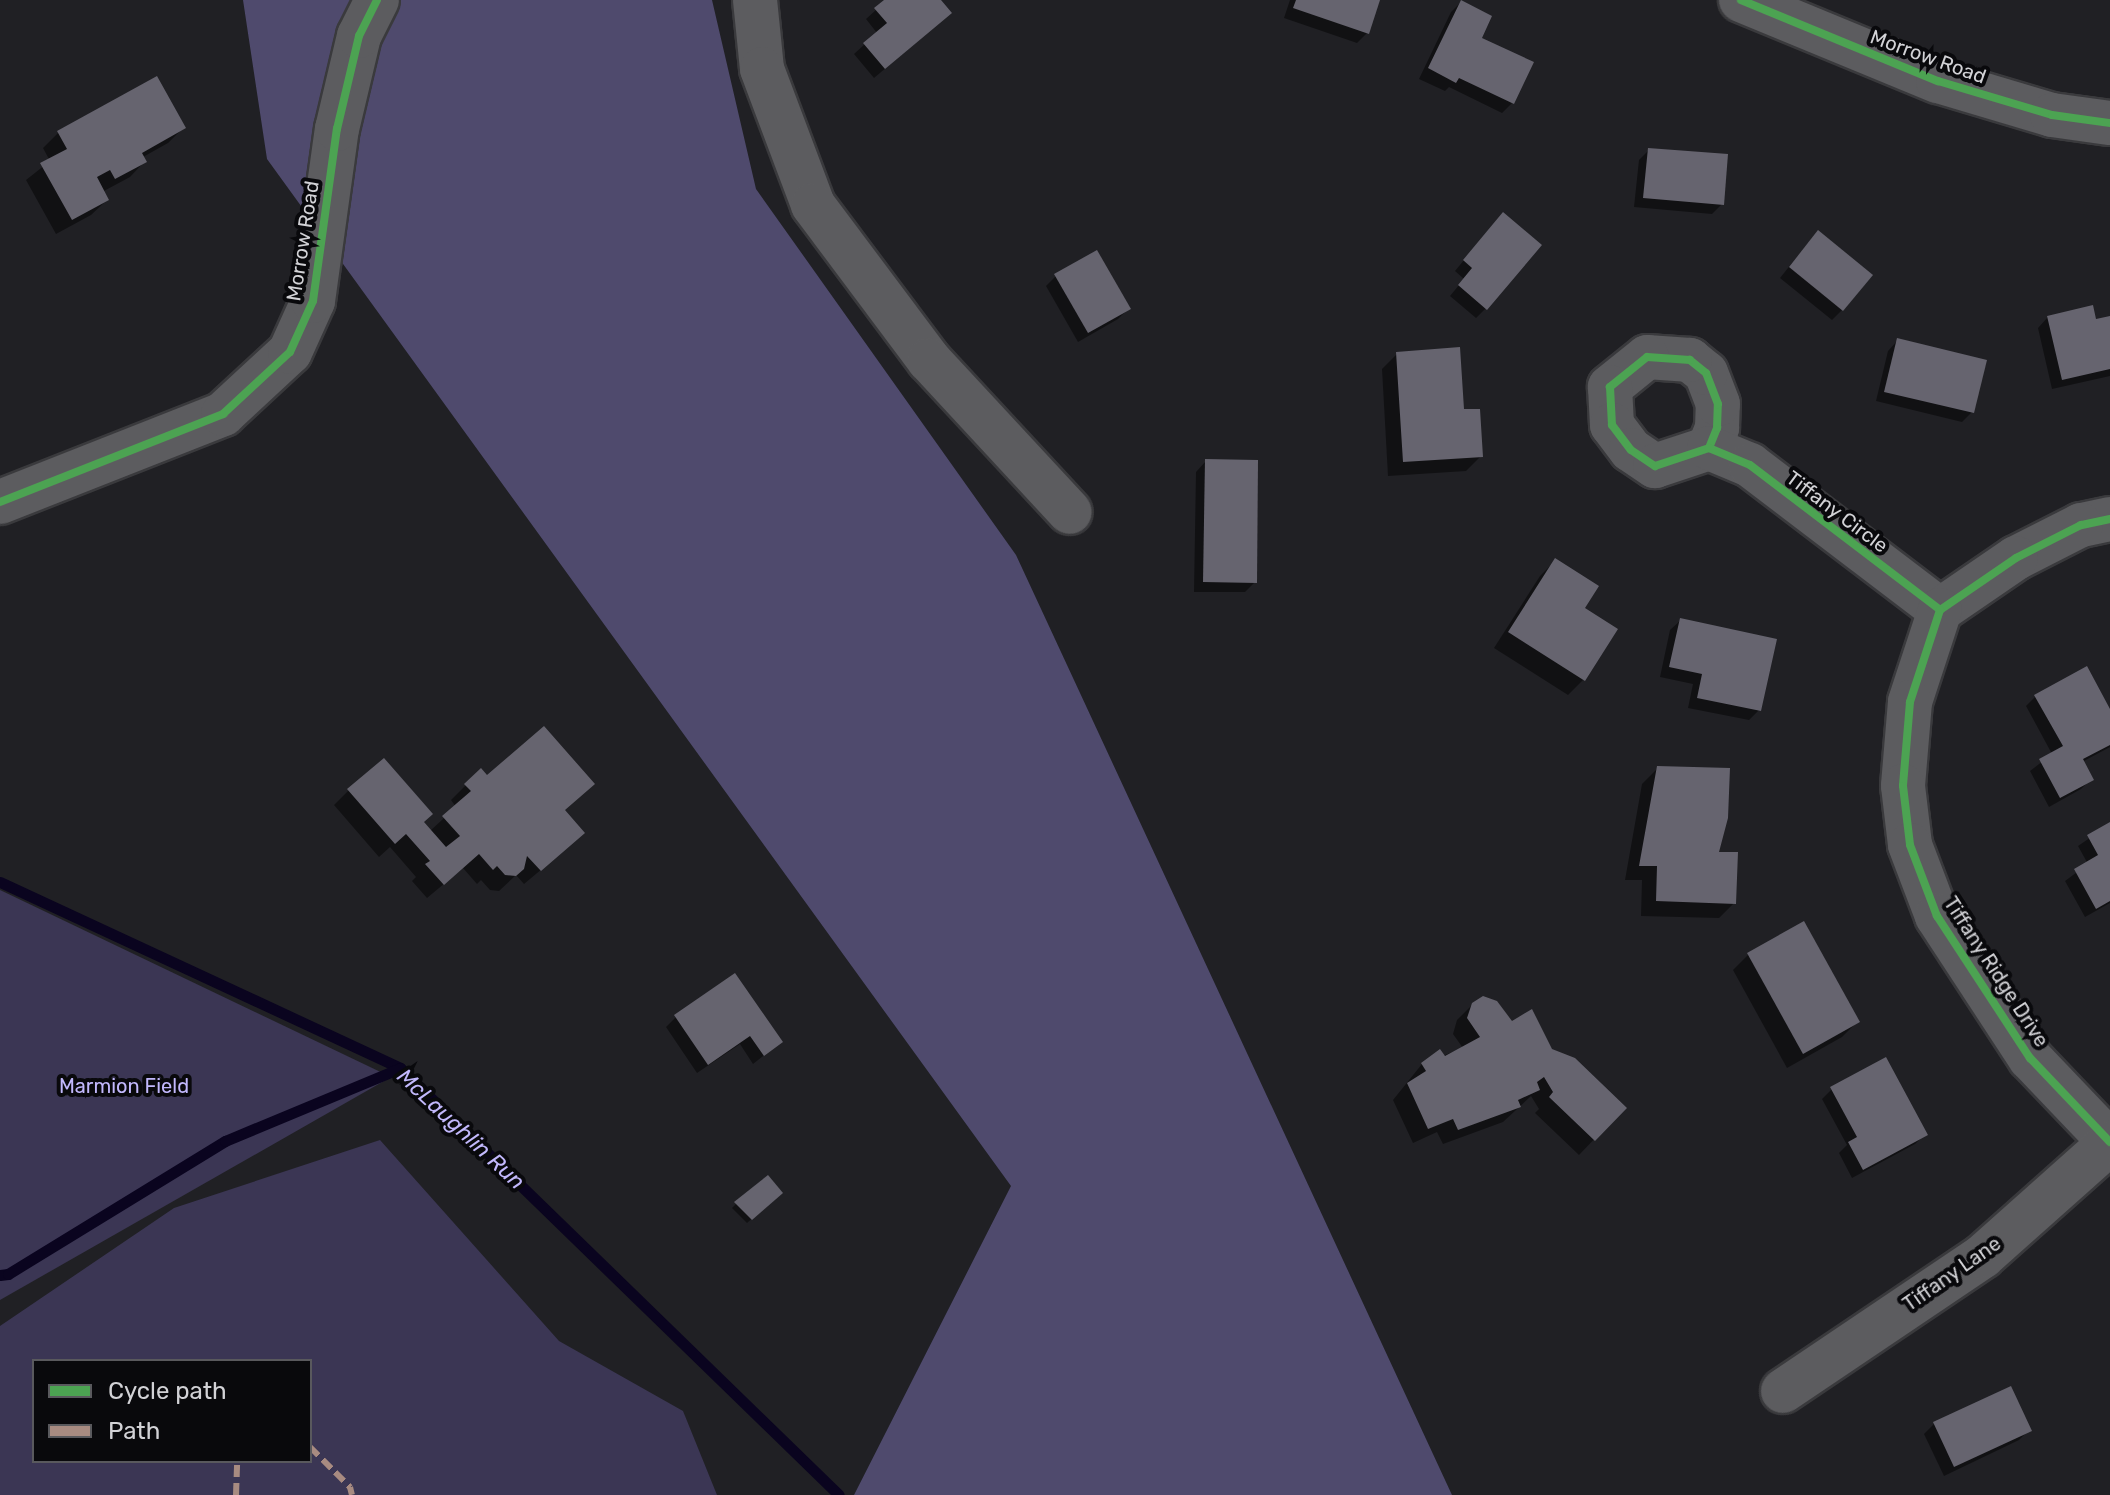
<!DOCTYPE html>
<style>
body{margin:0}
#map{position:relative;width:2110px;height:1495px;overflow:hidden;background:#202024;font-family:Rubik,sans-serif}
div>[style]{position:absolute}
[style*='--x']{left:calc(var(--x)*1px);top:calc(var(--y)*1px);width:calc(var(--w)*1px);rotate:calc(var(--a)*1deg)}
.green>*{inset:0;background:#3b3654}
.forest>*{inset:0;background:#4f4a6d}
.shadow>*{inset:0;background:#0007}
.stream>*{height:11px;margin:-5.5px;padding:0 5.5px;transform-origin:5.5px;border-radius:5.5px;background:#0a041f}
.building>*{inset:0;background:#66646f}
.roads{filter:drop-shadow(2px 0 #3a3a3d) drop-shadow(-2px 0 #3a3a3d) drop-shadow(0 2px #3a3a3d) drop-shadow(0 -2px #3a3a3d)}
.minor>*{height:44px;margin:-22px;padding:0 22px;transform-origin:22px;border-radius:22px;background:#5c5c5f}
.quiet>*{height:6px;margin-top:-3px;transform-origin:0;background:repeating-linear-gradient(90deg,#a88b81 0 12px,transparent 0 18px)}
.cycleway>*{height:8px;margin:-4px;padding:0 4px;transform-origin:4px;border-radius:4px;background:#4ca352}
span{translate:-50% -50%;white-space:nowrap;text-align:center;line-height:1.15;-webkit-text-stroke:8px #09090c;paint-order:stroke}
.street-label{font-size:20px;color:#d2d2d6}
.park-label{font-size:20px;color:#c2b8fc}
.water-label{font-size:22px;color:#c2b8fc;font-style:italic}
.legend{position:absolute;left:32px;top:1359px;width:280px;height:104px;box-sizing:border-box;background:#09090c;border:2px solid #59595d;margin:0;padding:10px 14px;list-style:none;font-size:24px;color:#d2d2d6}
.legend li{display:flex;align-items:center;gap:16px;height:40px}
.legend b{width:40px;border:2px solid #59595d}
</style>
<div id="map">
<div class="green">
<div style="clip-path:polygon(0 890px,391px 1077px,0 1300px)"></div>
<div style="clip-path:polygon(evenodd,380px 1140px,559px 1341px,683px 1411px,717px 1495px,0 1495px,0 1326px,174px 1208px,380px 1140px,34px 1361px,310px 1361px,310px 1461px,34px 1461px,34px 1361px)"></div>
</div>
<div class="forest">
<div style="clip-path:polygon(243px 0,712px 0,756px 189px,1016px 555px,1452px 1495px,854px 1495px,1011px 1186px,267px 159px)"></div>
</div>
<div class="shadow">
<div style="clip-path:polygon(887px 0,938px 0,939px 23px,874px 78px,854px 54px,877px 33px,866px 19px)"></div>
<div style="clip-path:polygon(1290px 0,1378px 0,1367px 33px,1357px 43px,1284px 18px)"></div>
<div style="clip-path:polygon(1461px 2px,1512px 103px,1502px 113px,1449px 87px,1445px 91px,1419px 79px,1451px 12px)"></div>
<div style="clip-path:polygon(183px 128px,168px 143px,143px 157px,145px 161px,130px 177px,102px 192px,107px 200px,91px 215px,56px 234px,26px 180px,50px 161px,43px 148px,58px 133px)"></div>
<div style="clip-path:polygon(1649px 150px,1722px 204px,1712px 214px,1634px 207px,1639px 160px)"></div>
<div style="clip-path:polygon(1493px 225px,1486px 308px,1476px 318px,1450px 296px,1464px 279px,1455px 271px)"></div>
<div style="clip-path:polygon(1808px 243px,1842px 310px,1832px 320px,1780px 278px)"></div>
<div style="clip-path:polygon(1056px 276px,1128px 309px,1118px 319px,1078px 342px,1046px 286px)"></div>
<div style="clip-path:polygon(2048px 317px,2094px 321px,2110px 318px,2110px 376px,2052px 389px,2038px 328px)"></div>
<div style="clip-path:polygon(1898px 340px,1972px 412px,1962px 422px,1876px 401px,1888px 351px)"></div>
<div style="clip-path:polygon(1397px 354px,1462px 411px,1481px 456px,1466px 471px,1388px 476px,1382px 369px)"></div>
<div style="clip-path:polygon(1206px 461px,1255px 582px,1245px 592px,1194px 592px,1196px 472px)"></div>
<div style="clip-path:polygon(1556px 560px,1583px 680px,1568px 695px,1494px 648px,1540px 576px)"></div>
<div style="clip-path:polygon(1681px 620px,1759px 710px,1749px 720px,1688px 708px,1693px 684px,1660px 677px,1670px 630px)"></div>
<div style="clip-path:polygon(2036px 696px,2110px 713px,2110px 747px,2082px 762px,2091px 779px,2081px 789px,2049px 807px,2030px 771px,2052px 754px,2026px 706px)"></div>
<div style="clip-path:polygon(1658px 768px,1716px 854px,1734px 903px,1719px 918px,1641px 916px,1642px 880px,1625px 880px,1642px 784px)"></div>
<div style="clip-path:polygon(487px 778px,564px 811px,567px 848px,524px 884px,516px 875px,499px 891px,490px 890px,481px 880px,477px 884px,463px 868px,427px 898px,412px 881px,416px 877px,390px 847px,379px 857px,334px 805px,349px 790px,422px 822px,430px 831px,456px 807px,451px 800px,466px 785px)"></div>
<div style="clip-path:polygon(2110px 824px,2110px 903px,2085px 917px,2065px 881px,2088px 864px,2078px 846px)"></div>
<div style="clip-path:polygon(1803px 923px,1857px 1022px,1842px 1037px,1787px 1068px,1733px 970px,1748px 955px)"></div>
<div style="clip-path:polygon(1473px 1004px,1512px 1023px,1624px 1108px,1579px 1155px,1535px 1113px,1539px 1109px,1531px 1096px,1503px 1122px,1443px 1144px,1437px 1132px,1413px 1143px,1393px 1100px,1422px 1064px,1463px 1048px,1453px 1034px,1457px 1020px)"></div>
<div style="clip-path:polygon(676px 1017px,781px 1042px,753px 1064px,740px 1044px,697px 1073px,666px 1027px)"></div>
<div style="clip-path:polygon(1832px 1089px,1925px 1134px,1915px 1144px,1852px 1178px,1839px 1153px,1847px 1145px,1822px 1099px)"></div>
<div style="clip-path:polygon(776px 1198px,747px 1223px,732px 1208px,736px 1204px)"></div>
<div style="clip-path:polygon(1934px 1424px,2029px 1430px,2019px 1440px,1944px 1476px,1924px 1434px)"></div>
</div>
<div class="stream">
<div style="--x:0;--y:882;--w:441;--a:24.9"></div>
<div style="--x:400;--y:1068;--w:612;--a:44.21"></div>
<div style="--x:0;--y:1275;--w:8;--a:-7"></div>
<div style="--x:8;--y:1274;--w:255;--a:-31.5"></div>
<div style="--x:225;--y:1141;--w:190;--a:-22.6"></div>
</div>
<div class="building">
<div style="clip-path:polygon(884px 0,941px 0,952px 13px,885px 69px,863px 43px,887px 23px,874px 8px)"></div>
<div style="clip-path:polygon(1296px 0,1380px 0,1369px 34px,1293px 8px)"></div>
<div style="clip-path:polygon(1461px 0,1492px 16px,1482px 38px,1534px 62px,1514px 104px,1459px 78px,1456px 83px,1428px 68px)"></div>
<div style="clip-path:polygon(157px 76px,186px 128px,142px 153px,147px 162px,115px 179px,110px 170px,97px 177px,109px 200px,72px 220px,40px 163px,67px 149px,57px 131px)"></div>
<div style="clip-path:polygon(1648px 148px,1728px 154px,1724px 205px,1643px 198px)"></div>
<div style="clip-path:polygon(1503px 212px,1542px 245px,1487px 310px,1458px 285px,1472px 268px,1463px 260px)"></div>
<div style="clip-path:polygon(1818px 230px,1873px 275px,1843px 311px,1789px 267px)"></div>
<div style="clip-path:polygon(1097px 250px,1131px 309px,1088px 333px,1054px 274px)"></div>
<div style="clip-path:polygon(2093px 305px,2096px 319px,2110px 316px,2110px 369px,2062px 380px,2047px 316px)"></div>
<div style="clip-path:polygon(1897px 338px,1987px 360px,1974px 413px,1884px 392px)"></div>
<div style="clip-path:polygon(1460px 347px,1464px 409px,1480px 409px,1483px 457px,1403px 462px,1396px 352px)"></div>
<div style="clip-path:polygon(1205px 459px,1258px 460px,1257px 583px,1203px 582px)"></div>
<div style="clip-path:polygon(1555px 558px,1599px 586px,1585px 608px,1618px 629px,1585px 681px,1508px 632px)"></div>
<div style="clip-path:polygon(1680px 618px,1777px 639px,1761px 711px,1697px 698px,1702px 674px,1669px 667px)"></div>
<div style="clip-path:polygon(2087px 666px,2110px 709px,2110px 745px,2083px 759px,2094px 780px,2060px 798px,2039px 759px,2063px 746px,2034px 695px)"></div>
<div style="clip-path:polygon(544px 726px,595px 784px,565px 810px,585px 833px,541px 871px,527px 856px,524px 869px,516px 876px,505px 875px,497px 866px,493px 870px,479px 854px,444px 885px,425px 864px,430px 861px,406px 834px,395px 844px,347px 789px,384px 758px,433px 814px,424px 822px,446px 847px,460px 836px,442px 816px,471px 791px,464px 784px,481px 768px,487px 775px)"></div>
<div style="clip-path:polygon(1657px 766px,1730px 768px,1728px 818px,1719px 852px,1738px 852px,1736px 904px,1656px 901px,1657px 866px,1639px 866px)"></div>
<div style="clip-path:polygon(2110px 822px,2110px 901px,2096px 909px,2074px 869px,2098px 855px,2087px 835px)"></div>
<div style="clip-path:polygon(1804px 921px,1860px 1022px,1803px 1054px,1747px 953px)"></div>
<div style="clip-path:polygon(735px 973px,783px 1042px,764px 1056px,750px 1036px,708px 1065px,674px 1015px)"></div>
<div style="clip-path:polygon(1483px 996px,1497px 1001px,1512px 1021px,1532px 1009px,1552px 1049px,1575px 1058px,1627px 1108px,1595px 1141px,1549px 1097px,1553px 1092px,1544px 1077px,1537px 1082px,1540px 1090px,1518px 1100px,1521px 1107px,1458px 1130px,1453px 1119px,1428px 1129px,1407px 1083px,1426px 1071px,1421px 1063px,1440px 1049px,1445px 1056px,1480px 1037px,1467px 1018px,1472px 1003px)"></div>
<div style="clip-path:polygon(1886px 1057px,1928px 1135px,1863px 1170px,1848px 1142px,1857px 1137px,1830px 1087px)"></div>
<div style="clip-path:polygon(768px 1175px,783px 1193px,752px 1220px,734px 1202px)"></div>
<div style="clip-path:polygon(2011px 1386px,2032px 1431px,1954px 1467px,1933px 1422px)"></div>
</div>
<div class="roads">
<div class="minor">
<div style="--x:755;--y:0;--w:69;--a:84.2"></div>
<div style="--x:762;--y:69;--w:145;--a:69.4"></div>
<div style="--x:813;--y:205;--w:194;--a:53.2"></div>
<div style="--x:929;--y:360;--w:207;--a:47.2"></div>
<div style="--x:1741;--y:0;--w:213;--a:22.4"></div>
<div style="--x:1938;--y:81;--w:119;--a:16.6"></div>
<div style="--x:2052;--y:115;--w:59;--a:7.9"></div>
<div style="--x:1709;--y:448;--w:22;--a:-68"></div>
<div style="--x:1717;--y:428;--w:24;--a:-88"></div>
<div style="--x:1718;--y:404;--w:33;--a:-111"></div>
<div style="--x:1706;--y:373;--w:21;--a:-141"></div>
<div style="--x:1690;--y:360;--w:43;--a:-176"></div>
<div style="--x:1647;--y:357;--w:48;--a:141"></div>
<div style="--x:1610;--y:387;--w:38;--a:87"></div>
<div style="--x:1612;--y:425;--w:31;--a:53"></div>
<div style="--x:1631;--y:450;--w:29;--a:34"></div>
<div style="--x:1655;--y:466;--w:57;--a:-18.4"></div>
<div style="--x:1709;--y:448;--w:44;--a:22.5"></div>
<div style="--x:1750;--y:465;--w:239;--a:37.3"></div>
<div style="--x:0;--y:502;--w:240;--a:-21.5"></div>
<div style="--x:223;--y:414;--w:91;--a:-42.8"></div>
<div style="--x:290;--y:352;--w:56;--a:-65.7"></div>
<div style="--x:313;--y:301;--w:174;--a:-82.1"></div>
<div style="--x:337;--y:129;--w:96;--a:-76.7"></div>
<div style="--x:359;--y:36;--w:40;--a:-63.4"></div>
<div style="--x:2110;--y:519;--w:30;--a:168"></div>
<div style="--x:2081;--y:525;--w:73;--a:153.1"></div>
<div style="--x:2016;--y:558;--w:92;--a:145.6"></div>
<div style="--x:1940;--y:610;--w:97;--a:108.1"></div>
<div style="--x:1910;--y:702;--w:84;--a:94.8"></div>
<div style="--x:1903;--y:786;--w:59;--a:83.2"></div>
<div style="--x:1910;--y:845;--w:76;--a:69.2"></div>
<div style="--x:1937;--y:916;--w:170;--a:56.8"></div>
<div style="--x:2030;--y:1058;--w:116;--a:46.4"></div>
<div style="--x:1783;--y:1391;--w:241;--a:-34"></div>
<div style="--x:1983;--y:1256;--w:170;--a:-41.7"></div>
</div>
</div>
<div class="quiet">
<div style="--x:310;--y:1447;--w:57;--a:45"></div>
<div style="--x:350;--y:1487;--w:8;--a:76"></div>
<div style="--x:236;--y:1495;--w:34;--a:-88"></div>
</div>
<div class="cycleway">
<div style="--x:1741;--y:0;--w:213;--a:22.4"></div>
<div style="--x:1938;--y:81;--w:119;--a:16.6"></div>
<div style="--x:2052;--y:115;--w:59;--a:7.9"></div>
<div style="--x:1709;--y:448;--w:22;--a:-68"></div>
<div style="--x:1717;--y:428;--w:24;--a:-88"></div>
<div style="--x:1718;--y:404;--w:33;--a:-111"></div>
<div style="--x:1706;--y:373;--w:21;--a:-141"></div>
<div style="--x:1690;--y:360;--w:43;--a:-176"></div>
<div style="--x:1647;--y:357;--w:48;--a:141"></div>
<div style="--x:1610;--y:387;--w:38;--a:87"></div>
<div style="--x:1612;--y:425;--w:31;--a:53"></div>
<div style="--x:1631;--y:450;--w:29;--a:34"></div>
<div style="--x:1655;--y:466;--w:57;--a:-18.4"></div>
<div style="--x:1709;--y:448;--w:44;--a:22.5"></div>
<div style="--x:1750;--y:465;--w:239;--a:37.3"></div>
<div style="--x:0;--y:502;--w:240;--a:-21.5"></div>
<div style="--x:223;--y:414;--w:91;--a:-42.8"></div>
<div style="--x:290;--y:352;--w:56;--a:-65.7"></div>
<div style="--x:313;--y:301;--w:174;--a:-82.1"></div>
<div style="--x:337;--y:129;--w:96;--a:-76.7"></div>
<div style="--x:359;--y:36;--w:40;--a:-63.4"></div>
<div style="--x:2110;--y:519;--w:30;--a:168"></div>
<div style="--x:2081;--y:525;--w:73;--a:153.1"></div>
<div style="--x:2016;--y:558;--w:92;--a:145.6"></div>
<div style="--x:1940;--y:610;--w:97;--a:108.1"></div>
<div style="--x:1910;--y:702;--w:84;--a:94.8"></div>
<div style="--x:1903;--y:786;--w:59;--a:83.2"></div>
<div style="--x:1910;--y:845;--w:76;--a:69.2"></div>
<div style="--x:1937;--y:916;--w:170;--a:56.8"></div>
<div style="--x:2030;--y:1058;--w:116;--a:46.4"></div>
</div>
<div class="street-label">
<span style="left:1928px;top:57px;rotate:20deg">Morrow Road</span>
<span style="left:303px;top:241px;rotate:-81deg">Morrow Road</span>
<span style="left:1837px;top:512px;rotate:37deg">Tiffany Circle</span>
<span style="left:1996px;top:972px;rotate:57deg">Tiffany Ridge Drive</span>
<span style="left:1952px;top:1274px;rotate:-35deg">Tiffany Lane</span>
</div>
<div class="park-label">
<span style="left:124px;top:1086px">Marmion Field</span>
</div>
<div class="water-label">
<span style="left:461px;top:1129px;rotate:43deg">McLaughlin Run</span>
</div>
<ul class="legend">
<li><b style="height:10px;background:#4ca352"></b>Cycle path</li>
<li><b style="height:10px;background:#a88b81"></b>Path</li>
</ul>
</div>
